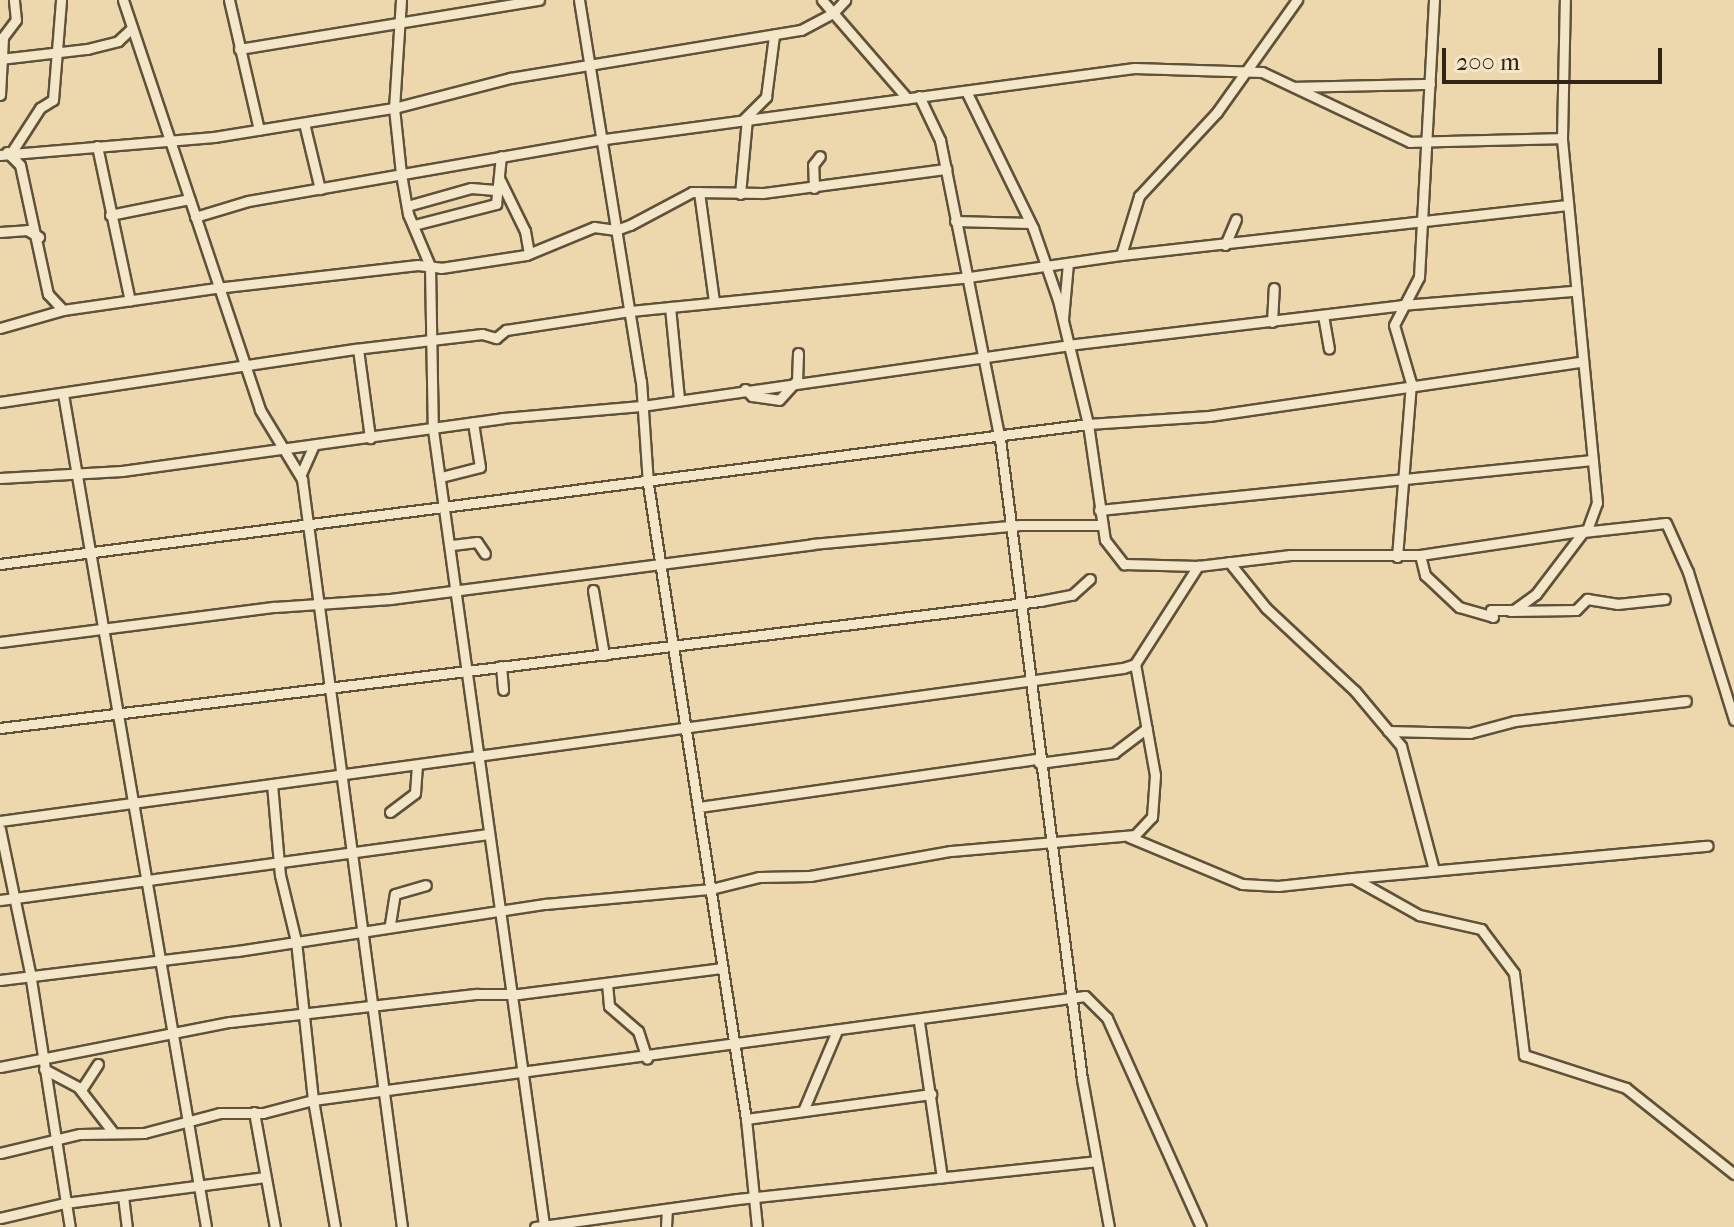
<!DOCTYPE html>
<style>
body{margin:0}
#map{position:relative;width:1734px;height:1227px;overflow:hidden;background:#ecd8ac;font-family:"IM FELL French Canon",serif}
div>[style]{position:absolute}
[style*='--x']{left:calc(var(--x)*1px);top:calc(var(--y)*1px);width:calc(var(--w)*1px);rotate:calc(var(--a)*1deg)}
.roads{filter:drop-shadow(2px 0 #60513a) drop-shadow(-2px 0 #60513a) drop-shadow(0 2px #60513a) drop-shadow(0 -2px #60513a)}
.minor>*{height:9px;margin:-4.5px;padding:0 4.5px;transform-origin:4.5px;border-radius:4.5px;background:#f3e6c9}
span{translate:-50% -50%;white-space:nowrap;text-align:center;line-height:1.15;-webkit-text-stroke:8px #f3e6c9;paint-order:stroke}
.scale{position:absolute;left:1442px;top:48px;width:220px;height:36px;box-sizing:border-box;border:4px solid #322414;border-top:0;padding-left:10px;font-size:24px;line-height:28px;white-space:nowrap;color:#322414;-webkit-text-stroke:6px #f3e6c9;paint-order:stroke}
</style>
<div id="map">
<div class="roads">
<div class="minor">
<div style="--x:123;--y:0;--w:432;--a:71.5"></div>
<div style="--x:260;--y:410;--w:81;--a:58.7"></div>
<div style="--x:302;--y:479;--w:755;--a:82.39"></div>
<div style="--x:229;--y:0;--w:133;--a:77"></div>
<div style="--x:401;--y:0;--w:108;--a:93.7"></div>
<div style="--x:394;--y:108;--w:66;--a:83.9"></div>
<div style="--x:401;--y:174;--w:41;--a:80.1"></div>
<div style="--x:408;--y:214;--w:56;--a:67.1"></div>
<div style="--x:430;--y:266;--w:164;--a:89"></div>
<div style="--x:433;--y:430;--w:803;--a:82.05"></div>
<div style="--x:579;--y:0;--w:386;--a:80.8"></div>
<div style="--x:641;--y:381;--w:103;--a:86.1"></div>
<div style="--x:648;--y:484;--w:643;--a:81.23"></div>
<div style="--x:746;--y:1119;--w:109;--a:84.2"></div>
<div style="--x:822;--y:0;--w:130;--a:49.1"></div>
<div style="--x:239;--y:49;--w:304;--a:-9.3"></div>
<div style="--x:0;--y:59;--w:88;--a:-6.6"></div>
<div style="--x:87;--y:49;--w:32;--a:-14"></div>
<div style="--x:118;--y:41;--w:19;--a:-43"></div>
<div style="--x:1295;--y:87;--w:135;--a:-1.3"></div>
<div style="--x:966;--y:91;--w:153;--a:63.9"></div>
<div style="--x:1033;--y:228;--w:76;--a:70.9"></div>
<div style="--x:1058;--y:300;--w:128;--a:76.4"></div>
<div style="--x:1088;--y:424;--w:117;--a:81.7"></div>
<div style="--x:1105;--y:540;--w:31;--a:52"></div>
<div style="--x:1124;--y:564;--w:74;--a:1.5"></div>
<div style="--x:0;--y:95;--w:58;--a:-87"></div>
<div style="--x:3;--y:37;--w:21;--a:-53"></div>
<div style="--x:16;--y:20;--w:20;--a:-96"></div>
<div style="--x:919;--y:96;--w:49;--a:64.5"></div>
<div style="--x:940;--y:140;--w:305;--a:78.7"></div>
<div style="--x:1000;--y:439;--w:645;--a:82.7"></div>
<div style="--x:1082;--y:1079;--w:150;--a:79.7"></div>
<div style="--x:743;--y:120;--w:33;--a:-45"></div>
<div style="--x:766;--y:97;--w:63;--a:-82.6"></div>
<div style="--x:304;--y:123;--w:68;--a:76.4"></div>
<div style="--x:97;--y:146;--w:158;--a:78"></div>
<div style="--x:7;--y:152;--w:18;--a:45"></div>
<div style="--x:20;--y:165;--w:132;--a:77.8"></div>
<div style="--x:48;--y:294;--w:22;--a:47"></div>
<div style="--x:11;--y:153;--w:54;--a:-57.2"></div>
<div style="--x:40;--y:108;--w:15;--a:-32"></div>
<div style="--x:53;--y:100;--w:100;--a:-85.4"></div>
<div style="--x:0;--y:155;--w:215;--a:-4.8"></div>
<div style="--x:214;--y:137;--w:182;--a:-9.2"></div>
<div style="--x:394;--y:108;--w:120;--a:-14.5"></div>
<div style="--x:510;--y:78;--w:295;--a:-9.4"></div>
<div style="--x:801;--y:30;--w:36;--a:-28"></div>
<div style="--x:833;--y:13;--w:18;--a:-47"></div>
<div style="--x:499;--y:178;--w:59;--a:63.9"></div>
<div style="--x:525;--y:231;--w:23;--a:80"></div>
<div style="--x:814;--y:188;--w:23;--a:-92"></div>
<div style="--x:813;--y:165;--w:11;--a:-52"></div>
<div style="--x:699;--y:192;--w:111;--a:82.2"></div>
<div style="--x:740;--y:194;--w:75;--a:-84.7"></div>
<div style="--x:407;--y:206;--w:66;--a:-15.7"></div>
<div style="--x:471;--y:188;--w:24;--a:5"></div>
<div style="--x:110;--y:215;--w:81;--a:-11.4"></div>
<div style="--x:195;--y:217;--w:55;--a:-16.8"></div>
<div style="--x:248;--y:201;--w:362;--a:-9.9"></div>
<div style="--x:605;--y:139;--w:534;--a:-7.64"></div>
<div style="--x:1134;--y:68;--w:128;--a:1.8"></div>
<div style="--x:1262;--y:72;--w:164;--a:25.3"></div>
<div style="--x:1410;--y:142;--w:152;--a:-1.5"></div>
<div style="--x:955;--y:221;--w:75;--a:1.5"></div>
<div style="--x:414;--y:225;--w:85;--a:-14.4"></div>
<div style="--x:496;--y:204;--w:48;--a:-84.1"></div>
<div style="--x:0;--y:232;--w:27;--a:-4"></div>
<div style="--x:27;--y:230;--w:14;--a:30"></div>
<div style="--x:1225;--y:245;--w:28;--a:-67"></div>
<div style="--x:1121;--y:255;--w:62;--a:-73"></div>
<div style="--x:1139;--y:196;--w:115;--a:-47.1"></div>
<div style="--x:1217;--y:112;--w:138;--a:-54.5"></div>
<div style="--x:670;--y:307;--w:92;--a:84.4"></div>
<div style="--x:1323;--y:315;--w:34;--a:80"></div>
<div style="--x:1063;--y:319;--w:56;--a:-84.9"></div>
<div style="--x:1272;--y:322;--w:34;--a:-87"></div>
<div style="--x:0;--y:328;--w:66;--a:-15.9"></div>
<div style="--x:63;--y:310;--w:155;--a:-8.2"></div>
<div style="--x:216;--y:288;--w:203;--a:-6.5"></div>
<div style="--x:418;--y:265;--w:23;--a:7"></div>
<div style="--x:441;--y:268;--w:86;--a:-8.7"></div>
<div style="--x:526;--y:255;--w:74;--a:-22.4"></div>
<div style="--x:594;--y:227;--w:22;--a:8"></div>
<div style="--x:616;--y:230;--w:15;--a:-20"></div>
<div style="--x:630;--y:225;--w:70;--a:-28"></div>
<div style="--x:692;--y:192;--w:71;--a:0.8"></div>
<div style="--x:763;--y:193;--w:185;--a:-7.5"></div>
<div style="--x:358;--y:349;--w:90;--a:82.3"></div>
<div style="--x:797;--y:382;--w:29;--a:-88"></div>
<div style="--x:745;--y:389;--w:10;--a:45"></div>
<div style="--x:752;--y:396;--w:27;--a:8"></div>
<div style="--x:779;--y:400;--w:24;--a:-48"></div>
<div style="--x:63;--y:394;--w:845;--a:80.26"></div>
<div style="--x:0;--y:402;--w:359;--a:-8.5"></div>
<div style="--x:355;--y:349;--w:128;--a:-6.7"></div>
<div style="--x:482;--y:334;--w:15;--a:16"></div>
<div style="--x:496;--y:338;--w:13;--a:-39"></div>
<div style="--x:506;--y:330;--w:125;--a:-8.7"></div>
<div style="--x:630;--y:311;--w:341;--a:-5.7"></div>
<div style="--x:969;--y:277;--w:154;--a:-8.2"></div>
<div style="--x:1121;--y:255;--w:449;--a:-6.4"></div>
<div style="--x:301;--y:474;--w:32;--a:-66"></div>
<div style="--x:441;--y:477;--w:40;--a:-14.4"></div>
<div style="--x:480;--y:467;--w:45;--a:-99"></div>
<div style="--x:0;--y:478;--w:122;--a:-3.3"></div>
<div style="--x:122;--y:471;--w:384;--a:-7.9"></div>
<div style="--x:502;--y:418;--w:141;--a:-4.9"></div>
<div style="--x:642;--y:406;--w:430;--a:-8.1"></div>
<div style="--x:1068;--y:345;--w:336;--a:-6.8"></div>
<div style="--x:1402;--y:305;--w:172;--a:-4.7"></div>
<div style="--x:1099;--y:510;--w:496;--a:-5.8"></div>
<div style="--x:452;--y:545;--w:25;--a:-7"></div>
<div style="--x:477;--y:542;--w:14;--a:56"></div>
<div style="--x:1420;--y:555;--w:21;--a:76"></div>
<div style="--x:1425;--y:575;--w:47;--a:43.3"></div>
<div style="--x:1459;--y:607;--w:35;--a:16"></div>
<div style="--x:1493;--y:617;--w:7;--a:-106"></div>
<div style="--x:1491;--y:610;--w:23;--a:0"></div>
<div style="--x:1514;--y:610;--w:27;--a:-36"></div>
<div style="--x:1536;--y:594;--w:78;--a:-52.8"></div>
<div style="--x:1583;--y:532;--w:83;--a:-6.2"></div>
<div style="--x:1666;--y:523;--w:54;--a:65.8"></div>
<div style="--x:1688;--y:572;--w:155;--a:72.7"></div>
<div style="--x:1397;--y:557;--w:175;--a:-85.4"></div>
<div style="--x:1411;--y:383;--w:60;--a:-106.3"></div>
<div style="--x:1394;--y:325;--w:54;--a:-62.5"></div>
<div style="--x:1419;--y:277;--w:277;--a:-86.9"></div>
<div style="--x:1229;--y:562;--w:59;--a:51.2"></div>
<div style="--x:1266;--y:608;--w:122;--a:43"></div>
<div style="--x:1355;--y:691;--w:72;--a:50.1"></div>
<div style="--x:1401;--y:746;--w:128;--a:75.1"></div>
<div style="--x:0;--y:564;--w:1097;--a:-7.33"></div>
<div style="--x:1088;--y:424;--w:121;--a:-3.8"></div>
<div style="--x:1209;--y:416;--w:376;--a:-8.3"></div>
<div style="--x:593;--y:590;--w:66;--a:80.4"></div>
<div style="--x:1510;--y:611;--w:66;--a:-0.9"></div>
<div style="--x:1576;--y:610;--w:16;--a:-45"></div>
<div style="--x:1587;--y:599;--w:30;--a:9"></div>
<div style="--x:1617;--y:604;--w:48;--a:-5.9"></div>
<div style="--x:0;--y:642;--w:277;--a:-7.3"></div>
<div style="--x:275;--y:607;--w:116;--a:-3.9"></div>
<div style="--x:391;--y:599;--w:425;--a:-7.4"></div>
<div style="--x:812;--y:544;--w:209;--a:-5.2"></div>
<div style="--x:1020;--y:525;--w:81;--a:0"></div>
<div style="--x:501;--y:666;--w:24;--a:85"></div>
<div style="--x:0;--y:728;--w:1048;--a:-6.96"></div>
<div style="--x:1040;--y:601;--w:33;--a:-11"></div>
<div style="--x:1072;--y:595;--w:24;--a:-42"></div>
<div style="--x:1388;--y:731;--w:82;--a:1.4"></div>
<div style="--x:1470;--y:733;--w:47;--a:-14.9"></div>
<div style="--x:1515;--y:721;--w:172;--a:-6.7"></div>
<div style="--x:1039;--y:763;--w:76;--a:-7.6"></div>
<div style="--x:1114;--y:753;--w:41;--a:-37.1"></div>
<div style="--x:272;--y:784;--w:91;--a:85"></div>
<div style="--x:280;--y:875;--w:68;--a:76.4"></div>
<div style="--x:296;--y:941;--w:160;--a:83.9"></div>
<div style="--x:313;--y:1100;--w:129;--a:80.2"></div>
<div style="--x:699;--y:807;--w:342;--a:-8.1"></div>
<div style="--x:390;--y:812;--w:31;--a:-37"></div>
<div style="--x:415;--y:793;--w:28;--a:-86"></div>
<div style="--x:0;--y:821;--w:1133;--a:-7.76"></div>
<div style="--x:1123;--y:668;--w:13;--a:-18"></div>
<div style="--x:1135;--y:664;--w:117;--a:-57.3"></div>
<div style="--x:1198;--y:566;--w:93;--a:-6.8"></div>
<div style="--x:1290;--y:555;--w:130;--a:0"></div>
<div style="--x:1420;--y:555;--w:169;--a:-8.5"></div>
<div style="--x:1587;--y:530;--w:29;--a:-70"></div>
<div style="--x:1597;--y:503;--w:367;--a:-95.5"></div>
<div style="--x:1562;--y:138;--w:138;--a:-88.8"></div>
<div style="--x:0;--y:829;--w:147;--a:78.2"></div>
<div style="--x:30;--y:973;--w:257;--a:81.1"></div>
<div style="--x:1129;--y:837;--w:122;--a:22.6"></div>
<div style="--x:1242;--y:884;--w:36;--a:3"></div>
<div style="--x:1278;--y:886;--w:75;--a:-6.1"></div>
<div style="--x:1353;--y:878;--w:76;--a:29.3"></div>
<div style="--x:1419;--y:915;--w:64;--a:12.7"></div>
<div style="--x:1481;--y:929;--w:55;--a:53.1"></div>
<div style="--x:1514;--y:973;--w:83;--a:83"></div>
<div style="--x:1524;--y:1055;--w:107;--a:17.9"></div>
<div style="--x:1626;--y:1088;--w:138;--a:38.5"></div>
<div style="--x:1353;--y:878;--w:356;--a:-5.2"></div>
<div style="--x:0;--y:900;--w:492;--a:-7.7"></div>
<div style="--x:390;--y:924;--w:30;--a:-81"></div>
<div style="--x:395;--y:894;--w:32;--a:-16"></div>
<div style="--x:0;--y:980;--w:239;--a:-7"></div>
<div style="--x:237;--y:951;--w:312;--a:-8.7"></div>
<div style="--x:545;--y:904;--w:167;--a:-5.2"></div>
<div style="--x:711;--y:889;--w:49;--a:-14"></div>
<div style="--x:759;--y:877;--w:51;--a:-1.1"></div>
<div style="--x:810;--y:876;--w:143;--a:-10.1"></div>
<div style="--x:951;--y:851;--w:185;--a:-5"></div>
<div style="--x:1135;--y:835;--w:25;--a:-47"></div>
<div style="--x:1152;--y:817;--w:42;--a:-85.9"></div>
<div style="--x:1155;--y:775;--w:113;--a:-100.2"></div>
<div style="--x:607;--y:983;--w:23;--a:85"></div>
<div style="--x:609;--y:1006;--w:38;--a:41"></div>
<div style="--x:638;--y:1031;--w:29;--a:72"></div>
<div style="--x:919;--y:1022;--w:157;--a:81.6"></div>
<div style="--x:0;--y:1067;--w:234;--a:-11.1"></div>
<div style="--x:230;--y:1022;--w:249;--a:-6.5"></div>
<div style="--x:477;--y:994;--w:42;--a:0"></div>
<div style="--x:519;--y:994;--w:205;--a:-7.3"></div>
<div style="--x:44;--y:1069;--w:38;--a:28"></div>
<div style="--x:78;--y:1087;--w:56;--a:52.3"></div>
<div style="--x:81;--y:1090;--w:31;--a:-57"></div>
<div style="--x:803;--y:1111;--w:85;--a:-67.1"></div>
<div style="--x:254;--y:1112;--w:117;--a:79.7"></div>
<div style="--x:746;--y:1119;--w:187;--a:-7.7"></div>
<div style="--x:0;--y:1153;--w:82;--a:-13.4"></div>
<div style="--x:80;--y:1134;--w:64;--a:-0.9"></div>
<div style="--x:144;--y:1133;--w:79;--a:-14.7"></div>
<div style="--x:220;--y:1113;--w:43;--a:0"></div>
<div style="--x:263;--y:1113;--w:52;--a:-14.6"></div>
<div style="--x:313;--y:1100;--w:779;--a:-7.67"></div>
<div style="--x:1085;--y:996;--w:31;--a:45"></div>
<div style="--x:1107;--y:1018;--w:229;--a:65.8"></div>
<div style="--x:123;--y:1196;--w:31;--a:83"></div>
<div style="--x:0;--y:1218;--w:67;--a:-13"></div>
<div style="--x:65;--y:1203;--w:202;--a:-7.4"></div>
<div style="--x:535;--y:1227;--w:204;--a:-7.9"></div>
<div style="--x:737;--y:1199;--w:361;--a:-6"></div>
<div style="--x:666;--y:1227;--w:17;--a:-87"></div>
</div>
</div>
<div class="scale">200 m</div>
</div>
